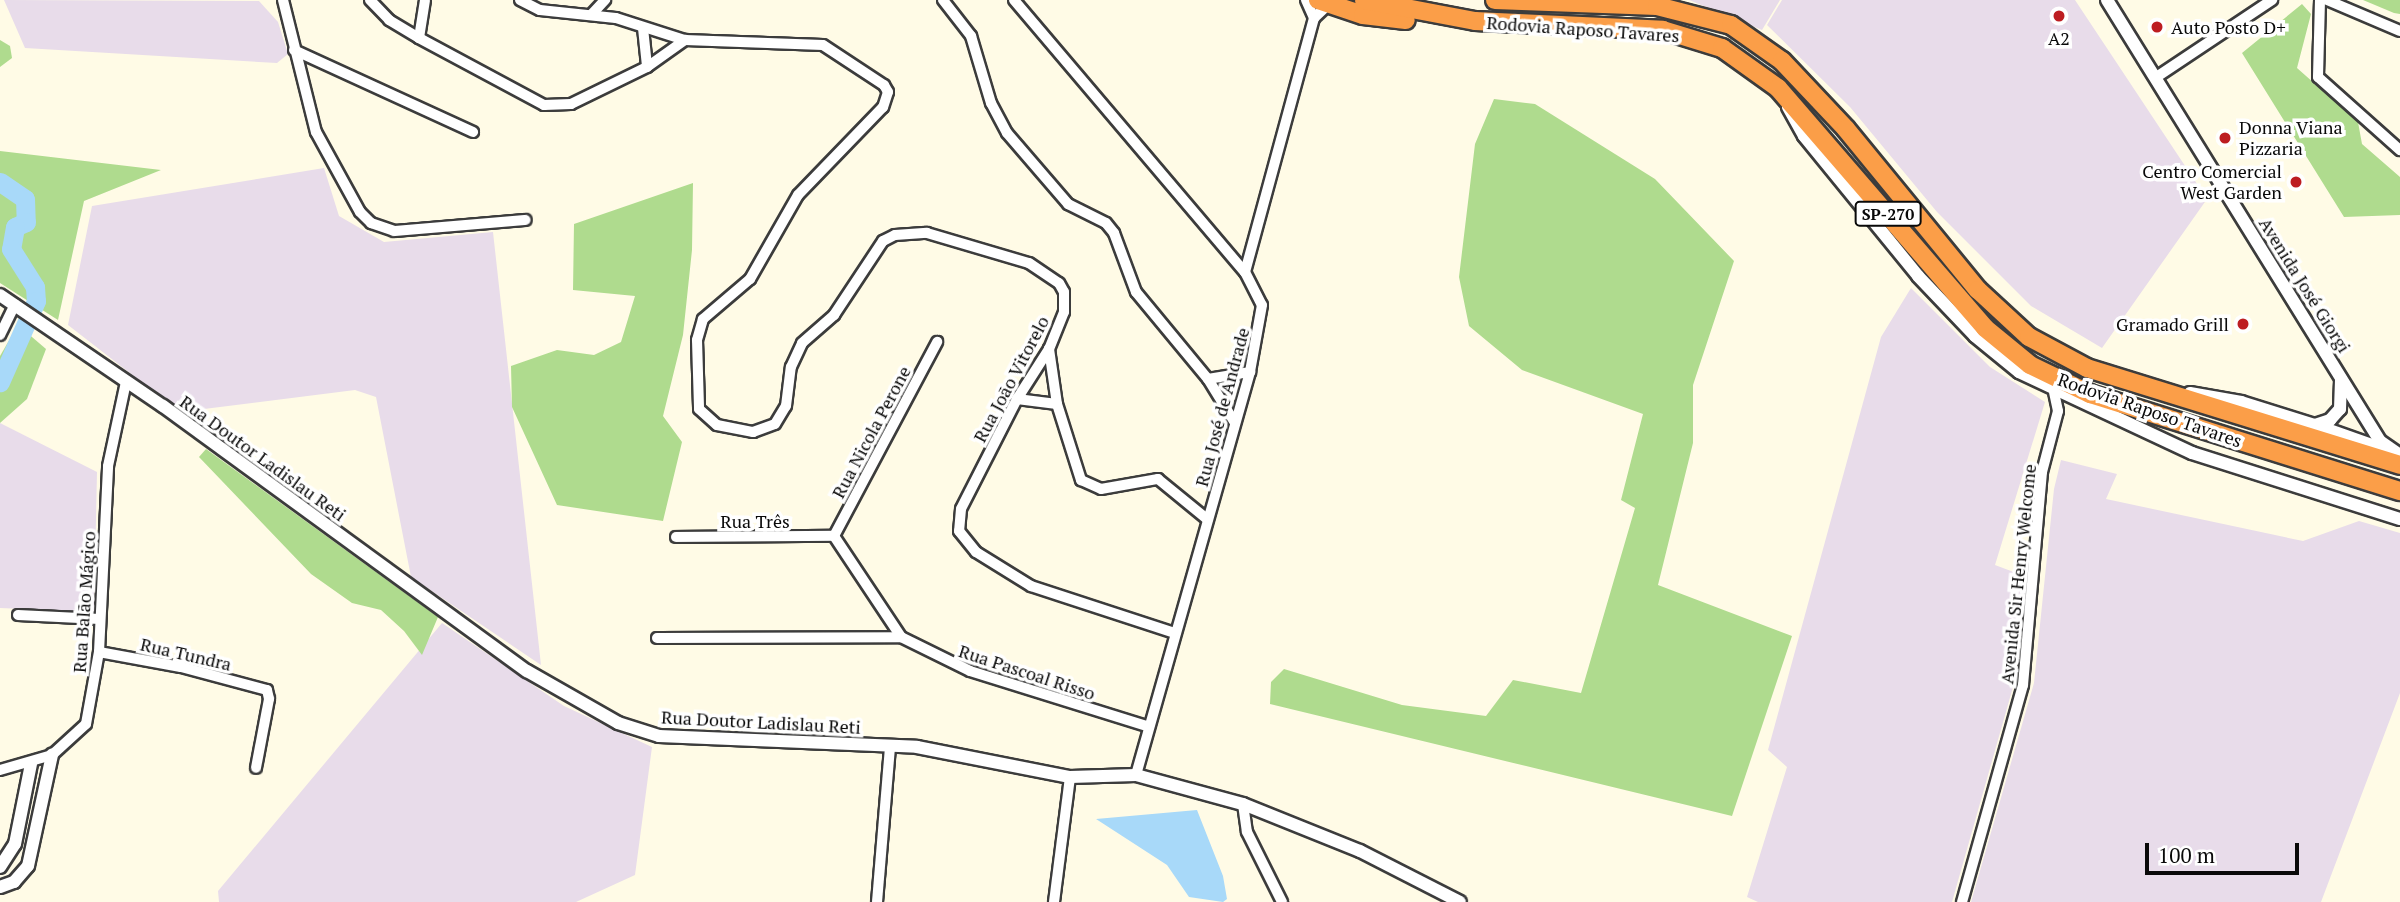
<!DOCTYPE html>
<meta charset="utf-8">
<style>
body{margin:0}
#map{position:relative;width:2400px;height:902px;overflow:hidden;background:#fffbe6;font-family:"PT Serif",serif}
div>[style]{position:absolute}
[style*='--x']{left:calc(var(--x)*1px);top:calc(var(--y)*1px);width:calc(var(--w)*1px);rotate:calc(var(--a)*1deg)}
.industrial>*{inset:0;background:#e8dcea}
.forest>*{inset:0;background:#afdb8e}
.water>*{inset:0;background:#a8d9f9}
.river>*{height:19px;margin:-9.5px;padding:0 9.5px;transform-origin:9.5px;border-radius:9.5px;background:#a8d9f9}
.roads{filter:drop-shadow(2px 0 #3c3c3c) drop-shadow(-2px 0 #3c3c3c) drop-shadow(0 2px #3c3c3c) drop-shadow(0 -2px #3c3c3c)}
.minor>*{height:10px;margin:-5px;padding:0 5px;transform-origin:5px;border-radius:5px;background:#fff}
.tertiary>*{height:12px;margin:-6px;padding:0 6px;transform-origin:6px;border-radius:6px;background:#fff}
.motorway>*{height:18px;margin:-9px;padding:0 9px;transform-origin:9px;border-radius:9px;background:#fb9e48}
.dots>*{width:19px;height:19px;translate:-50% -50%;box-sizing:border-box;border:4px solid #fff;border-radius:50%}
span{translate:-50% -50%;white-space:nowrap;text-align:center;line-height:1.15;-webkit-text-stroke:7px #fff;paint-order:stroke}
.shield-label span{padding:2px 5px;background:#fff;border:2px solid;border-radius:5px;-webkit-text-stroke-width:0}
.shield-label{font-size:16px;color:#090909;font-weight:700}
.poi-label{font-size:18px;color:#090909}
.left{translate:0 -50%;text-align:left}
.right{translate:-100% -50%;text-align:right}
.street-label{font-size:18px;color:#090909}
.scale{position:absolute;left:2145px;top:843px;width:154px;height:32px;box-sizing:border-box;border:4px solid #090909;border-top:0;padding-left:9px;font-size:21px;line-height:24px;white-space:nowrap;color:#090909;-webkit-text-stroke:5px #fff;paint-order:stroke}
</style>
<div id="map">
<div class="industrial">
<div style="clip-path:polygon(4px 0,259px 1px,278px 22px,288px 54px,277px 63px,25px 48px)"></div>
<div style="clip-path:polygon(1689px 0,1780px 0,1762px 30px)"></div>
<div style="clip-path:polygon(1782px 0,2075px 0,2207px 199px,2102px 348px,2031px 306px,1937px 212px,1850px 107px,1767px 25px)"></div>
<div style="clip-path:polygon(324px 168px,339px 216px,384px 242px,493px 232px,541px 665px,411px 577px,376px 397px,355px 390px,180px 412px,68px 325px,92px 206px)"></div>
<div style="clip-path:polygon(1911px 288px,1990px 367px,2045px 402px,1995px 565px,2027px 577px,2013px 687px,1952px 902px,1758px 902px,1747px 897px,1787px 767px,1768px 750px,1881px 337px)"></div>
<div style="clip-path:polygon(0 423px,97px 472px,94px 612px,0 608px)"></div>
<div style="clip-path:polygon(2061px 460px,2117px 474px,2106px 499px,2303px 541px,2359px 521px,2400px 533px,2400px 693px,2321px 902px,1971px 902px,2034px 683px,2054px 489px)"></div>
<div style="clip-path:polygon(442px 623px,564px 706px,652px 747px,635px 875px,576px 902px,219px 902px,218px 891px)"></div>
</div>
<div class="forest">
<div style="clip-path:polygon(2363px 0,2400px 0,2400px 14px,2394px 13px)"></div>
<div style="clip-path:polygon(2302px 4px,2311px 14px,2297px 68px,2358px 122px,2362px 144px,2400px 177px,2400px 215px,2344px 217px,2242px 53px)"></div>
<div style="clip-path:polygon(0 40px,10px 46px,12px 58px,0 67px)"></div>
<div style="clip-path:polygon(1494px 99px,1535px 104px,1655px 179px,1734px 261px,1693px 385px,1693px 443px,1658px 585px,1792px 636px,1732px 816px,1270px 704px,1271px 682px,1284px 669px,1402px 705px,1486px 716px,1513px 680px,1581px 693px,1635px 508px,1621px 500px,1643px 414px,1522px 370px,1469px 326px,1459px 277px,1475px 144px)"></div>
<div style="clip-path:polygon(0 151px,161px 170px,84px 201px,58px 320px,0 283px)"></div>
<div style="clip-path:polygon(693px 183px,692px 250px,683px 335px,663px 416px,682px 442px,663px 521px,557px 505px,512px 407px,511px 366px,557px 350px,594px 355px,621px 342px,635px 296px,573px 290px,574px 224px)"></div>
<div style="clip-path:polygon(18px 325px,46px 349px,27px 399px,0 423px,0 356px)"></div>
<div style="clip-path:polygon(206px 449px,438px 617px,422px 655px,404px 631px,381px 610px,352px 603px,311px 574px,199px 457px)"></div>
</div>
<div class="water">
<div style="clip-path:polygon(1197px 810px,1223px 876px,1227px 899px,1223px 902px,1189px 897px,1167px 865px,1096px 819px)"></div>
</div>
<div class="river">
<div style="--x:0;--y:182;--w:30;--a:34"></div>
<div style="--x:25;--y:199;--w:23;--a:88"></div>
<div style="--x:26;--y:222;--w:12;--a:156"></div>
<div style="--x:15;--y:227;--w:22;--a:100"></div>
<div style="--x:11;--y:249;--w:45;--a:57.7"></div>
<div style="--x:35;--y:287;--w:14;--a:86"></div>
<div style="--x:36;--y:301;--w:89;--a:114"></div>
</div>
<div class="roads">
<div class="minor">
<div style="--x:283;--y:0;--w:136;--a:76"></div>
<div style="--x:316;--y:132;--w:91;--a:61.2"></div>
<div style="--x:360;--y:212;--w:16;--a:45"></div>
<div style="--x:371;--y:223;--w:24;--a:19"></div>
<div style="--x:394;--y:231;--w:132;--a:-4.8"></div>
<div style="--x:370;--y:0;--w:28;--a:46"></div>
<div style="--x:389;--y:20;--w:35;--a:31"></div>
<div style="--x:419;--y:38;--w:142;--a:28.2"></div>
<div style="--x:544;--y:105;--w:27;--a:-2"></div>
<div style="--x:571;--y:104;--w:85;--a:-26"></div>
<div style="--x:520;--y:0;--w:22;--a:27"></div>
<div style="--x:540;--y:10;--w:76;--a:6"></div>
<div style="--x:616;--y:18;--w:72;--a:17.7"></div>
<div style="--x:685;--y:40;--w:138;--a:2.1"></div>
<div style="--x:823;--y:45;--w:73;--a:33.3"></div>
<div style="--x:884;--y:85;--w:8;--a:60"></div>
<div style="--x:888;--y:92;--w:16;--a:108"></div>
<div style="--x:883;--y:107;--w:122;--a:134"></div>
<div style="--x:798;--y:195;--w:97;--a:119.7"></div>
<div style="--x:750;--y:279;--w:62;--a:139.6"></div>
<div style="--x:703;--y:319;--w:22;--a:106"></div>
<div style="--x:697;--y:340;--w:69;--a:88.3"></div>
<div style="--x:699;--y:409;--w:24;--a:42"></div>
<div style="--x:717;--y:425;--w:37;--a:11"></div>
<div style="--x:753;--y:432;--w:23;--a:-20"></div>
<div style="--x:775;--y:424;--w:21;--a:-59"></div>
<div style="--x:786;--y:406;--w:39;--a:-83"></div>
<div style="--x:791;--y:367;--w:26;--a:-65"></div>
<div style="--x:802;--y:343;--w:43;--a:-41.2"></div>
<div style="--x:834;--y:315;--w:89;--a:-56.5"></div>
<div style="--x:883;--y:241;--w:13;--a:-27"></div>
<div style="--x:895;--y:235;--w:32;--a:-4"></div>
<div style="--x:927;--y:233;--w:106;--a:16.4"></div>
<div style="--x:1029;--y:263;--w:36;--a:34"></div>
<div style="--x:1059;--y:283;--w:10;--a:61"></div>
<div style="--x:1064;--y:292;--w:20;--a:90"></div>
<div style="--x:1064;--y:312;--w:40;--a:112"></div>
<div style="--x:1049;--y:349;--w:59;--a:122.6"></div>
<div style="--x:1017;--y:399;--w:123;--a:117"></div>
<div style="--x:961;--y:509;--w:22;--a:95"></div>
<div style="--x:959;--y:531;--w:27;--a:51"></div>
<div style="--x:976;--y:552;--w:65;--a:31.7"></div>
<div style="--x:1031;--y:586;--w:151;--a:18.1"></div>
<div style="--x:943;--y:0;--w:46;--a:52.1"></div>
<div style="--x:971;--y:36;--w:70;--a:73.4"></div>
<div style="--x:991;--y:103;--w:34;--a:62"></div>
<div style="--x:1007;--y:133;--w:94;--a:49.3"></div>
<div style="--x:1068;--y:204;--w:42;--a:26.6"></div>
<div style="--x:1106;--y:223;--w:13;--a:51"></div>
<div style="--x:1114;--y:233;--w:63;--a:69.6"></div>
<div style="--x:1136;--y:292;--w:113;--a:50.4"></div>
<div style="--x:1014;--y:0;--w:357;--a:49.7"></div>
<div style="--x:1245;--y:272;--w:37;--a:63"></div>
<div style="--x:1262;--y:305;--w:68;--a:100.2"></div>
<div style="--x:1250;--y:372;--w:419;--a:105.8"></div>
<div style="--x:1306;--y:0;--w:20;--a:66"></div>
<div style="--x:2320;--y:0;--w:77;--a:91.5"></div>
<div style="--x:2318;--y:77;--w:110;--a:41.7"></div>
<div style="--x:2327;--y:0;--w:79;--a:23"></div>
<div style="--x:591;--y:15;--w:21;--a:-47"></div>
<div style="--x:643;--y:28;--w:39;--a:84"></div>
<div style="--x:647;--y:67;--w:47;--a:-35.4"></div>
<div style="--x:419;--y:38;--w:38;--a:-81"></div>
<div style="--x:294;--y:50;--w:197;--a:24.6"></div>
<div style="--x:2155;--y:78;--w:141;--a:-33.7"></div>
<div style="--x:1245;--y:272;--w:263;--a:-74.8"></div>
<div style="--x:1314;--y:18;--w:21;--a:-43"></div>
<div style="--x:0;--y:335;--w:34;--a:-64"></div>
<div style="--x:1017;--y:399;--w:40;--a:7.1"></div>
<div style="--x:1057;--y:404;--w:56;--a:-98.3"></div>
<div style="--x:1057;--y:404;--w:80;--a:72.5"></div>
<div style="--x:1081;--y:480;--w:22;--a:24"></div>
<div style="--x:1101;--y:489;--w:58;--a:-10"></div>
<div style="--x:1158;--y:479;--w:63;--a:39.2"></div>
<div style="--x:1235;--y:423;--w:52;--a:-121.5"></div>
<div style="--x:1208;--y:379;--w:43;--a:-9.5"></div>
<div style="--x:834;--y:536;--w:220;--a:-62"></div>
<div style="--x:834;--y:536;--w:121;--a:56.4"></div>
<div style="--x:676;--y:537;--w:158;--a:-0.4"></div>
<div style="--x:18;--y:615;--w:82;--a:2.8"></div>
<div style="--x:657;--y:638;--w:244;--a:-0.2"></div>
<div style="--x:901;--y:637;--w:77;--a:26.2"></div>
<div style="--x:970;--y:671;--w:185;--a:17.3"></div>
<div style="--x:99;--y:652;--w:83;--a:10.4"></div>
<div style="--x:181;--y:667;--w:89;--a:15"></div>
<div style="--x:267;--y:690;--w:9;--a:77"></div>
<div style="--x:269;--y:699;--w:70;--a:100.7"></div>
<div style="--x:0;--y:770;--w:54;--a:-16.1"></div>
<div style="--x:52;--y:755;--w:46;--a:-42.4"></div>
<div style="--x:86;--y:724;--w:73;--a:-79.8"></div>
<div style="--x:99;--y:652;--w:186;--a:-87.2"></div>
<div style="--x:108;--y:466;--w:86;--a:-77.9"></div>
<div style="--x:1243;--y:804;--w:28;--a:82"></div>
<div style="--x:1247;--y:832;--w:78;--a:63.4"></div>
<div style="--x:877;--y:902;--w:157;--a:-85.2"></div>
<div style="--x:1054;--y:902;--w:126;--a:-82.7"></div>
<div style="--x:1962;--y:902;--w:225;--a:-74.3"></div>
<div style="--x:2023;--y:685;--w:214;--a:-84.9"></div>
<div style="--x:2042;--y:472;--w:63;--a:-75.3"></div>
<div style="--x:2058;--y:411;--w:19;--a:-102"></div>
</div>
<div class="tertiary">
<div style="--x:2107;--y:0;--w:519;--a:58.24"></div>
<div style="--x:2380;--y:441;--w:24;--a:35"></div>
<div style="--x:1788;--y:107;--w:33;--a:61"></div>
<div style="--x:1804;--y:136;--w:181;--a:50.8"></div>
<div style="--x:1918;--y:276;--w:83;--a:46.5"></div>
<div style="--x:1975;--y:336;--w:57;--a:39.3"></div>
<div style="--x:2019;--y:372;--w:191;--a:25.1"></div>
<div style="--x:2192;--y:453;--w:218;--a:17.6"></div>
<div style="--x:0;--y:295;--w:197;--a:34.3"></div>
<div style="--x:163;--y:406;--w:450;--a:36.1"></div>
<div style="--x:527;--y:671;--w:105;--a:29.7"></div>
<div style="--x:618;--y:723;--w:43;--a:17.6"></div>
<div style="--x:659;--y:736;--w:258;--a:2.4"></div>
<div style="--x:917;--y:747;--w:156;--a:11.1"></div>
<div style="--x:1070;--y:777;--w:66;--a:-1.7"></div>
<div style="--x:1136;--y:775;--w:111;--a:15.2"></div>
<div style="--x:1243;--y:804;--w:126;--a:21.9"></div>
<div style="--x:1360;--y:851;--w:112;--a:27"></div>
<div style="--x:2190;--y:393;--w:52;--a:10"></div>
<div style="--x:2241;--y:402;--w:77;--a:17.3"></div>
<div style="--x:2315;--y:425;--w:16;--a:-18"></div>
<div style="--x:2330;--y:420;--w:15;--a:-48"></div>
<div style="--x:2340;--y:409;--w:30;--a:-88"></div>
<div style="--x:2315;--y:425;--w:75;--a:19.4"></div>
<div style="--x:0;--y:867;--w:27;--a:-57"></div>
<div style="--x:15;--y:844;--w:82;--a:-78.7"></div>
<div style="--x:0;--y:887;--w:15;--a:-20"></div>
<div style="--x:14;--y:882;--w:21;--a:-49"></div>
<div style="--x:28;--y:866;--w:114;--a:-77.8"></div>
</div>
<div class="motorway">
<div style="--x:1318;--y:0;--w:47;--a:18.4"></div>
<div style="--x:1363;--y:15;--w:43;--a:6.6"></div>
<div style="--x:1364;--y:0;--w:113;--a:10.7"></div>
<div style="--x:1475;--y:21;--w:188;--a:2.7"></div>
<div style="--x:1663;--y:30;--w:62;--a:17"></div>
<div style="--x:1722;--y:48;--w:69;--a:35.5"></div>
<div style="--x:1778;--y:88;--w:317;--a:49.2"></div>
<div style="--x:1985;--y:328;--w:58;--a:39.4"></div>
<div style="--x:2030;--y:365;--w:67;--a:25.8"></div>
<div style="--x:2090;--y:394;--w:325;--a:17.4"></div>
<div style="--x:1495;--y:0;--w:162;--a:2.1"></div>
<div style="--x:1657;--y:6;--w:76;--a:14.4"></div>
<div style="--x:1731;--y:25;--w:62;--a:35.2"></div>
<div style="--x:1782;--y:61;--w:93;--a:46.7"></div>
<div style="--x:1846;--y:129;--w:208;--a:50.7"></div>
<div style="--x:1978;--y:290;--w:69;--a:42.7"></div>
<div style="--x:2029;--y:337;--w:66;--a:28.1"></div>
<div style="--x:2087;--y:368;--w:328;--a:17.2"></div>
</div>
</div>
<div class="dots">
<div style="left:2059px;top:16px;background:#bd1d21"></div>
<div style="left:2157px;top:27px;background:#bd1d21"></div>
<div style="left:2225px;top:138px;background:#bd1d21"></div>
<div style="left:2296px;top:182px;background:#bd1d21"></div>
<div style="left:2243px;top:324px;background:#bd1d21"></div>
</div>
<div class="shield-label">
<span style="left:1888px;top:214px">SP-270</span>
</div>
<div class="poi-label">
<span class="left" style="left:2171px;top:27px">Auto Posto D+</span>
<span style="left:2059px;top:38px">A2</span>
<span class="left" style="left:2239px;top:138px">Donna Viana<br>Pizzaria</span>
<span class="right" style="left:2282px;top:182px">Centro Comercial<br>West Garden</span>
<span class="right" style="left:2229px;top:324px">Gramado Grill</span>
</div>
<div class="street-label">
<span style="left:1583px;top:29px;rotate:4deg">Rodovia Raposo Tavares</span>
<span style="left:2305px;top:285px;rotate:58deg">Avenida José Giorgi</span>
<span style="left:1011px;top:379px;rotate:-62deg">Rua João Vitorelo</span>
<span style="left:1222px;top:407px;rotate:-75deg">Rua José de Andrade</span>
<span style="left:2150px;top:410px;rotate:19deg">Rodovia Raposo Tavares</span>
<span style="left:871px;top:432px;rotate:-62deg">Rua Nicola Perone</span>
<span style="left:263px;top:458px;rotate:36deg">Rua Doutor Ladislau Reti</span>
<span style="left:755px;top:521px">Rua Três</span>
<span style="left:2018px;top:574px;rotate:-84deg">Avenida Sir Henry Welcome</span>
<span style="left:84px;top:602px;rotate:-86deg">Rua Balão Mágico</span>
<span style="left:186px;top:654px;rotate:13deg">Rua Tundra</span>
<span style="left:1027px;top:672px;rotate:18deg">Rua Pascoal Risso</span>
<span style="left:761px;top:722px;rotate:3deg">Rua Doutor Ladislau Reti</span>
</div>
<div class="scale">100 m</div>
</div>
